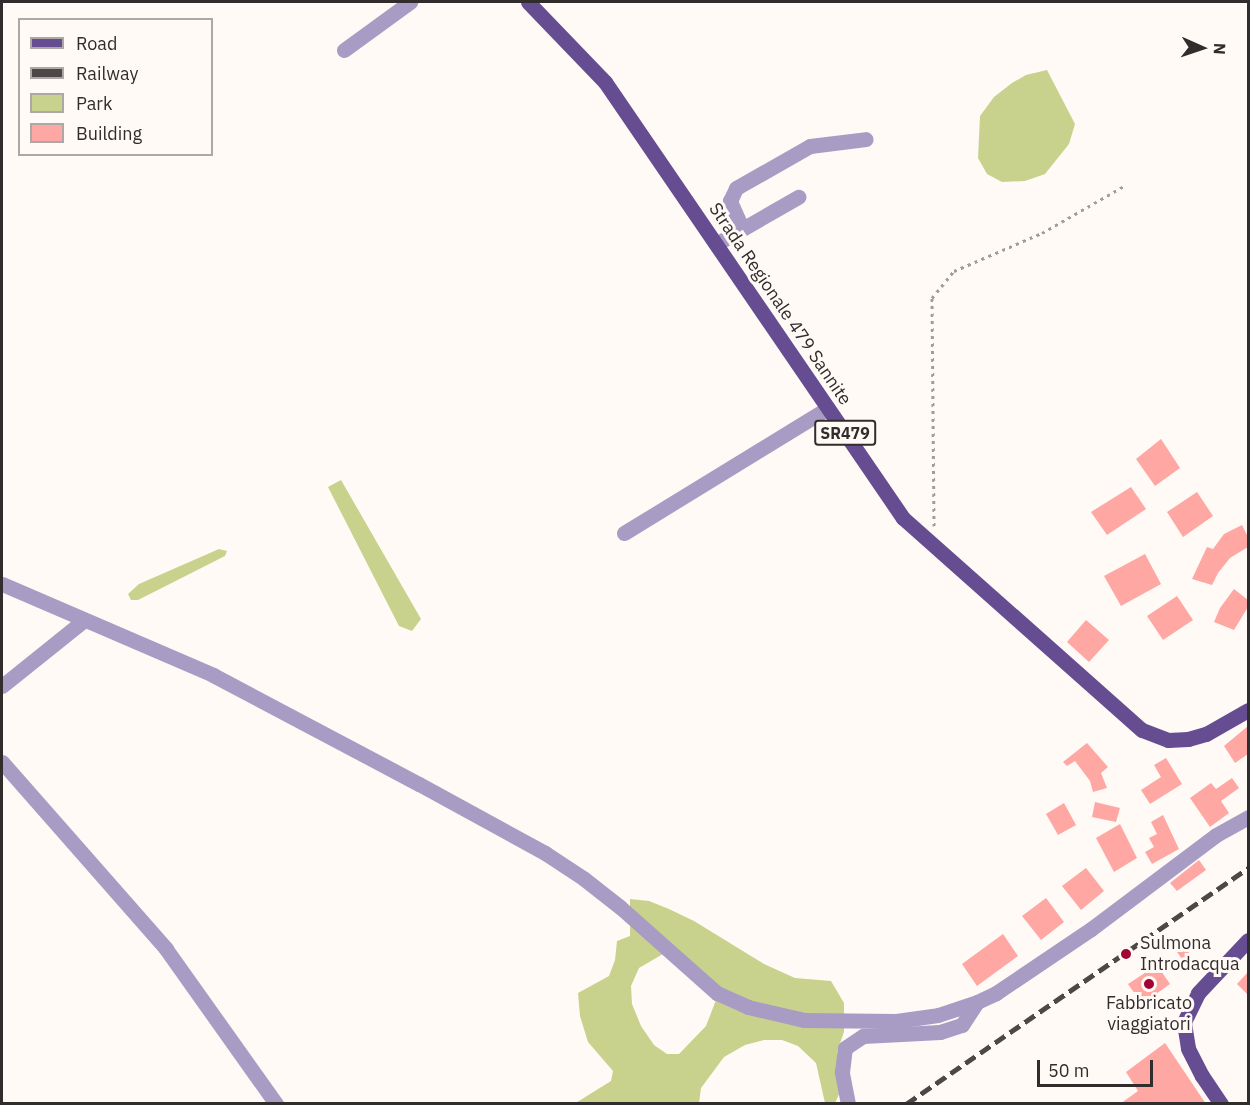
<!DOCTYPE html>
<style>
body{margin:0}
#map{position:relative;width:1250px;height:1105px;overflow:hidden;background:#fffaf6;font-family:"IBM Plex Sans",sans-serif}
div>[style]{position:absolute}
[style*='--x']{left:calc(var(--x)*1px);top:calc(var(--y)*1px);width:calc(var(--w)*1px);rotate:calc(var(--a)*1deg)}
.green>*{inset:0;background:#c8d28d}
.building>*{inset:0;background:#fea7a3}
.path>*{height:3px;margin-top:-1.5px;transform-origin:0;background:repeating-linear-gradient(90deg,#a09c99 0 3px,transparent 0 7.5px)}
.minor>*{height:15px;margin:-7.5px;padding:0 7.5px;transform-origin:7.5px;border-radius:7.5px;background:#a99cc4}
.major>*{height:15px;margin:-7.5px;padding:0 7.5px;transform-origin:7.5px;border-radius:7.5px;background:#664d92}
.rail>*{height:4.5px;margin-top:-2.25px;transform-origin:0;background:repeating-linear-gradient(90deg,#4b4847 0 12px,transparent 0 18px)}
.dots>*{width:16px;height:16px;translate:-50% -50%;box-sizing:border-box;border:3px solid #fffaf6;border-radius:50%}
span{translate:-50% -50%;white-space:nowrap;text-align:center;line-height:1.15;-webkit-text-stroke:6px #fffaf6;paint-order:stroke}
.shield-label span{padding:2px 4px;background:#fffaf6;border:2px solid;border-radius:4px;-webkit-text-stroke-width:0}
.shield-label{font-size:16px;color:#302d2c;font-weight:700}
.street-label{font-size:18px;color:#302d2c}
.poi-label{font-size:18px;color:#302d2c}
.left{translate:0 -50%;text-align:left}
.frame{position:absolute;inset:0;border:3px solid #302d2c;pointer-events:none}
.legend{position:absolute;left:18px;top:18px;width:195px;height:138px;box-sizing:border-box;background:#fffaf6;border:2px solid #aca8a5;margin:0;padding:8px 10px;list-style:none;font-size:18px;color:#302d2c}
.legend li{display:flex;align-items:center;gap:12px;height:30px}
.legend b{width:30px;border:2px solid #aca8a5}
.north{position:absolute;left:1172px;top:18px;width:60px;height:60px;-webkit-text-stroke:4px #fffaf6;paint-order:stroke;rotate:93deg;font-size:16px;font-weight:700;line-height:24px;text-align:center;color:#302d2c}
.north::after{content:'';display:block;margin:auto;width:21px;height:27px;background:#302d2c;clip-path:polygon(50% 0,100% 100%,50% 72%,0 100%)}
.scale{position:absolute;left:1037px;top:1060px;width:116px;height:27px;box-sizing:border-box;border:3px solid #302d2c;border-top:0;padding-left:8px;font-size:18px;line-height:21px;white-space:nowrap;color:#302d2c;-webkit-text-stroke:4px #fffaf6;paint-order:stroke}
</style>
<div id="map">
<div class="green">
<div style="clip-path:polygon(1047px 70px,1075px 124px,1069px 144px,1045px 174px,1025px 181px,1002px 182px,987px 174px,978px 158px,980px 116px,994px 97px,1012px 83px,1026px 75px)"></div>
<div style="clip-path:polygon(341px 480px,421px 619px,412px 631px,399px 626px,328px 487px)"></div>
<div style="clip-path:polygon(219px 549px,227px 551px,225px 556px,138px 600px,131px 600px,128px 594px,139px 584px)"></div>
<div style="clip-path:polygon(evenodd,630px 899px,649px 901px,669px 909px,694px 921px,764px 964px,795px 978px,831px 981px,844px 1003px,844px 1032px,837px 1052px,841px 1090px,835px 1103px,825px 1103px,816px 1063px,798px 1046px,782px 1040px,764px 1040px,745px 1045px,724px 1057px,701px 1088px,699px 1103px,574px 1104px,611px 1081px,613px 1071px,588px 1042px,580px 1016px,578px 993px,609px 976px,615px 960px,617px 941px,630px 936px,630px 899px,663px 954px,716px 1000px,706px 1026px,679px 1054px,667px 1054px,654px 1045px,641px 1026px,632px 1004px,631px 986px,639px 968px,663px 954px)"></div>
</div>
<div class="building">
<div style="clip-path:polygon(1161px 439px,1180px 468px,1155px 486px,1136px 459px)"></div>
<div style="clip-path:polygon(1131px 487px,1146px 509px,1107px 535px,1091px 512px)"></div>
<div style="clip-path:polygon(1197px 492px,1213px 516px,1183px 537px,1167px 512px)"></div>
<div style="clip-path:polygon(1242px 525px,1248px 537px,1248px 547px,1230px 558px,1218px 573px,1212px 585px,1192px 579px,1207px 547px,1213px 549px,1224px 534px)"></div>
<div style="clip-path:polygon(1145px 554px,1161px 584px,1121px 606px,1104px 576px)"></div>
<div style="clip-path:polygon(1234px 589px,1248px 600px,1248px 607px,1234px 630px,1214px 622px,1220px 608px)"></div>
<div style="clip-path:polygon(1177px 596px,1193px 620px,1163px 640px,1147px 616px)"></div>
<div style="clip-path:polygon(1086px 620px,1109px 640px,1089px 662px,1067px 642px)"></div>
<div style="clip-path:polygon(1248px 726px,1248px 754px,1235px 763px,1224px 746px)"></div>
<div style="clip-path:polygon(1087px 743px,1108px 767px,1101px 773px,1107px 788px,1093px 792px,1090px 781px,1075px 761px,1067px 766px,1063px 762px)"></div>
<div style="clip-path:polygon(1166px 758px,1182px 784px,1150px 804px,1141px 790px,1161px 777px,1154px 765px)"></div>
<div style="clip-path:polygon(1232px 778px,1239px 788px,1221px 801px,1229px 813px,1210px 827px,1190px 798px,1211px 783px,1216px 789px)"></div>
<div style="clip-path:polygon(1095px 802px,1120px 808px,1116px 822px,1092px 817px)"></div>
<div style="clip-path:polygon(1064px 803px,1076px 825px,1058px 835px,1046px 814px)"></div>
<div style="clip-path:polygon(1163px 815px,1179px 849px,1152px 864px,1145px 852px,1154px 847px,1149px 838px,1157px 834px,1151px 822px)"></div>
<div style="clip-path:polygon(1120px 824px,1137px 858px,1114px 872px,1096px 838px)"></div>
<div style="clip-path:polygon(1199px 860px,1206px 870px,1177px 891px,1170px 883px)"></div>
<div style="clip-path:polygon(1086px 868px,1104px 891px,1081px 910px,1062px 886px)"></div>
<div style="clip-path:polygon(1046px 898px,1064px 922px,1041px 940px,1022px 916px)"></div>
<div style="clip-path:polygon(1003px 934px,1018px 956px,977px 986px,962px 964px)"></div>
<div style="clip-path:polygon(1184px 947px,1190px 954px,1182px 959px,1177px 952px)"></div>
<div style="clip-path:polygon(1157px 965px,1170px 984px,1142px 1004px,1128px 984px)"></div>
<div style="clip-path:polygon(1248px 972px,1248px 995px,1237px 984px)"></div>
<div style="clip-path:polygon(1165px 1043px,1206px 1104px,1120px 1104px,1138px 1091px,1126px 1072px)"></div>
</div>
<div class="path">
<div style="--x:934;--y:526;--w:228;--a:-90.5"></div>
<div style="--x:932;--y:298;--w:35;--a:-51"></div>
<div style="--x:954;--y:271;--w:96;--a:-23.4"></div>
<div style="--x:1042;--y:233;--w:95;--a:-29.8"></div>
</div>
<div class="minor">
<div style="--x:344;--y:50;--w:82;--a:-36"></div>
<div style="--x:742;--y:228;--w:30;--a:-114"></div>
<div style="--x:730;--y:201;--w:14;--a:-65"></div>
<div style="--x:736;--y:188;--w:85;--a:-29.6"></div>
<div style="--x:810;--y:146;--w:56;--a:-7.1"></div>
<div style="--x:716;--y:244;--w:95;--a:-29.8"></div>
<div style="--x:624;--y:533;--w:239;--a:-31.5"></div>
<div style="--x:2;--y:584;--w:230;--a:23.3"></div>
<div style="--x:213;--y:675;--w:233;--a:27.9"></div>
<div style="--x:419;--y:784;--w:144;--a:28.7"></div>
<div style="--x:545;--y:853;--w:45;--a:33.3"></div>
<div style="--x:583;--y:878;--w:47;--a:38.1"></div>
<div style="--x:620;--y:907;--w:130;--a:41.6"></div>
<div style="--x:717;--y:993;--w:34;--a:24"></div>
<div style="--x:748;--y:1007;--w:57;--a:13.1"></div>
<div style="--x:804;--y:1020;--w:92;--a:0.6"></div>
<div style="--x:896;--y:1021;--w:42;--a:-8.1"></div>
<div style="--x:938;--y:1015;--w:41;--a:-18.4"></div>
<div style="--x:977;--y:1002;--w:21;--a:-25"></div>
<div style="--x:996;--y:993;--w:115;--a:-34"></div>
<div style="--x:1091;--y:929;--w:156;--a:-36.9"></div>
<div style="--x:1216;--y:835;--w:37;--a:-29"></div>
<div style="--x:2;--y:686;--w:104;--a:-38.7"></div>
<div style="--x:2;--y:762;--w:249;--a:48.7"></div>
<div style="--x:166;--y:949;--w:190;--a:54.6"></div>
<div style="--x:848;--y:1104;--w:33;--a:-101"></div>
<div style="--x:842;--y:1072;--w:24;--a:-83"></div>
<div style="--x:845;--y:1048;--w:22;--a:-34"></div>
<div style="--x:863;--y:1036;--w:77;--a:-3"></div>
<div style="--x:940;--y:1032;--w:23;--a:-18"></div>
<div style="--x:962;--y:1025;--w:27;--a:-57"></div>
</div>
<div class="major">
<div style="--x:528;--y:2;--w:111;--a:46.1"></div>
<div style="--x:605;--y:82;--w:528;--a:55.65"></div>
<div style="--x:903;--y:518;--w:319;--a:41.6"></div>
<div style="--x:1142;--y:730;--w:28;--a:21"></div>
<div style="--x:1168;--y:740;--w:20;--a:-3"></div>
<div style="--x:1188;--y:739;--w:19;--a:-16"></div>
<div style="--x:1206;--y:734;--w:48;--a:-29.7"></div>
<div style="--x:1221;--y:1104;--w:34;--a:-124"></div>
<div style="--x:1202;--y:1076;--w:31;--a:-117"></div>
<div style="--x:1188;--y:1048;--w:26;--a:-99"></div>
<div style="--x:1184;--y:1022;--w:32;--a:-64"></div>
<div style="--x:1198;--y:993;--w:73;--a:-46.7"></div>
</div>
<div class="rail">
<div style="--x:906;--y:1104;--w:416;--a:-34.6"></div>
</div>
<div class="dots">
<div style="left:1126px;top:954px;background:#a20334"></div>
<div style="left:1149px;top:984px;background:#a20334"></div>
</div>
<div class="shield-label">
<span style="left:845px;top:433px">SR479</span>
</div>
<div class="street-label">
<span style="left:780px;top:304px;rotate:56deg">Strada Regionale 479 Sannite</span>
</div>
<div class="poi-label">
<span class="left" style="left:1140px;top:954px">Sulmona<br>Introdacqua</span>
<span style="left:1149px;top:1014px">Fabbricato<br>viaggiatori</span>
</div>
<div class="frame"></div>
<ul class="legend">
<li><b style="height:8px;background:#664d92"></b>Road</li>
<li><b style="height:8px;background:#4b4847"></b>Railway</li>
<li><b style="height:16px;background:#c8d28d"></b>Park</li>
<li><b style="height:16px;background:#fea7a3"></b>Building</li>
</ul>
<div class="north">N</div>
<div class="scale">50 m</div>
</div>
